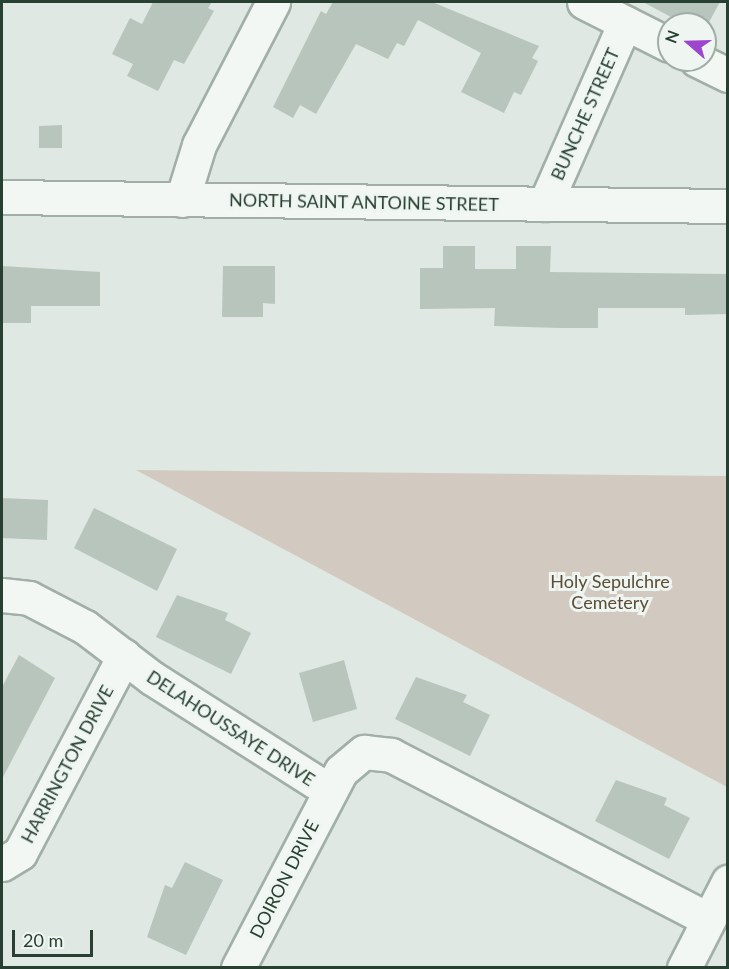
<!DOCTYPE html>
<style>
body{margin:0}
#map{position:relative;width:729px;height:969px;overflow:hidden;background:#dfe8e3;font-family:Lato,sans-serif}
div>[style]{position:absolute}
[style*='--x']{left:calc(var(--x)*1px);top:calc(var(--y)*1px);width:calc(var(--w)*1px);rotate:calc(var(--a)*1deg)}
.green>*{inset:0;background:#d2cac1}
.building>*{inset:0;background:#b7c5bd}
.roads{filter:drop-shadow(2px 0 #a1afa7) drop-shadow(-2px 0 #a1afa7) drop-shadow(0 2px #a1afa7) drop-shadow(0 -2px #a1afa7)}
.minor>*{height:33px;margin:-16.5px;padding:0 16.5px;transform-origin:16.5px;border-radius:16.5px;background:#f2f7f4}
span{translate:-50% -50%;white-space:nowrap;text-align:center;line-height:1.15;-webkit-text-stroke:6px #eff6f2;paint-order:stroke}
.street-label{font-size:18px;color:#284032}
.park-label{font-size:18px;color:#5b4c36}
.frame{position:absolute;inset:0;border:3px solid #284032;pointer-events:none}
.north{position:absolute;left:657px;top:12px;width:60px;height:60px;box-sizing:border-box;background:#eff6f2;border:2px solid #9fada5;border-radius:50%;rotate:290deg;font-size:16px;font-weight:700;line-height:24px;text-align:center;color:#284032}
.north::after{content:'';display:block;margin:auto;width:21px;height:27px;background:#9c45cd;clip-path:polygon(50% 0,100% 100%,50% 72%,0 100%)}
.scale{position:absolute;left:12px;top:930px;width:81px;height:27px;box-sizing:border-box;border:3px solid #284032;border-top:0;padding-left:8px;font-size:18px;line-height:21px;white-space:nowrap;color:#284032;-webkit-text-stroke:4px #eff6f2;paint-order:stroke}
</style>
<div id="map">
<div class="green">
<div style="clip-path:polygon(136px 470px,727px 476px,727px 787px)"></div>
</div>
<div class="building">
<div style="clip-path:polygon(153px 2px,212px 2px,208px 8px,214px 11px,184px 64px,174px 60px,158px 91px,127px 76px,133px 64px,112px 54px,130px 18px,142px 24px)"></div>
<div style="clip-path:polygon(333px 2px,432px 2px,539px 46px,532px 58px,538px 61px,521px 95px,514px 92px,504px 113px,461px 92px,481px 53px,418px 20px,404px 46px,397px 43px,388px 59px,356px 44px,316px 114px,300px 105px,293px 118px,273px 107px,321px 11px,326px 14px)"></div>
<div style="clip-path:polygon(643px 2px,720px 2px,708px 24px,684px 24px)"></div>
<div style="clip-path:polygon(62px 125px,62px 148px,39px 148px,39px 126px)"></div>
<div style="clip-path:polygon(443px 246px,475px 246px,475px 269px,516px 269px,516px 246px,551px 246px,550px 272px,728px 274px,728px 314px,685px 315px,685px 308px,598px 308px,598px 328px,561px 328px,494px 326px,495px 308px,420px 309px,420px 268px,443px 268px)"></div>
<div style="clip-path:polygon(2px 266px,100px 272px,100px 306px,31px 306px,31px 323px,2px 323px)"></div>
<div style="clip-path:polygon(223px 266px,275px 266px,275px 304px,263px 303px,263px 317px,222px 317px)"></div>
<div style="clip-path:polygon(2px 498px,48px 500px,47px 540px,2px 538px)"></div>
<div style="clip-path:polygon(94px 508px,177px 549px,157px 591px,74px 548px)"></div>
<div style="clip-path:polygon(177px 595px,228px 613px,225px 620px,251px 633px,231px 674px,156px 637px)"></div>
<div style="clip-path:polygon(19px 655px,55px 678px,2px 779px,2px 687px)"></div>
<div style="clip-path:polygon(344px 660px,357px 709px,313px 722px,299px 673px)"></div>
<div style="clip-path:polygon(416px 677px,467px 695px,463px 702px,490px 715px,470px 756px,395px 719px)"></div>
<div style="clip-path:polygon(616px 780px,667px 798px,664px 805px,690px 818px,669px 859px,595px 821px)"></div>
<div style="clip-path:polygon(185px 862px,223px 880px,186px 955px,147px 937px,165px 885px,172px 888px)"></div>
</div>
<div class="roads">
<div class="minor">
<div style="--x:584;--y:2;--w:95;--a:26.8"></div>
<div style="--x:697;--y:60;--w:34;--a:26"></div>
<div style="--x:2;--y:197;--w:726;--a:0.71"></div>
<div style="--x:182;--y:200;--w:58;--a:-72.8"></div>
<div style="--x:199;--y:145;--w:161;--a:-62.6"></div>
<div style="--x:545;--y:204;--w:198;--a:-66.2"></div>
<div style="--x:2;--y:595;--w:27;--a:6"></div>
<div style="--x:29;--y:598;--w:63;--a:27.4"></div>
<div style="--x:85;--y:627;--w:84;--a:37.3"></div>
<div style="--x:152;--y:678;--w:211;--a:32.4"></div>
<div style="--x:2;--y:864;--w:21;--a:-31"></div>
<div style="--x:20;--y:853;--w:223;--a:-62.2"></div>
<div style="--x:238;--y:968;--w:222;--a:-62.4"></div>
<div style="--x:341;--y:771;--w:30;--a:-40"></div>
<div style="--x:364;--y:752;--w:27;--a:6"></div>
<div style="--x:391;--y:755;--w:357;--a:27.4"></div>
<div style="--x:684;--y:968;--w:97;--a:-62.9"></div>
</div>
</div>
<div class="street-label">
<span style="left:585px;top:114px;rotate:-66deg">BUNCHE STREET</span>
<span style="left:364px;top:202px;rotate:1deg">NORTH SAINT ANTOINE STREET</span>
<span style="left:231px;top:728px;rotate:33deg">DELAHOUSSAYE DRIVE</span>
<span style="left:67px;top:764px;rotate:-62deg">HARRINGTON DRIVE</span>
<span style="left:284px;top:879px;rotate:-63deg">DOIRON DRIVE</span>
</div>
<div class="park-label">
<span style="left:610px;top:592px">Holy Sepulchre<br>Cemetery</span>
</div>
<div class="frame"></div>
<div class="north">N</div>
<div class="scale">20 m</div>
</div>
